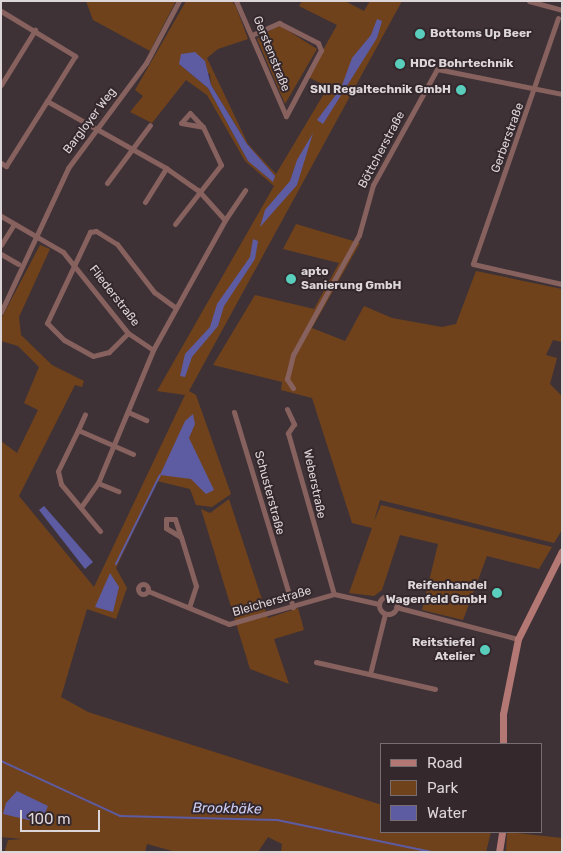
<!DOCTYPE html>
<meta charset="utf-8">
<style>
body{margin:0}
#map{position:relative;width:563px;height:853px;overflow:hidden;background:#3e3237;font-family:Rubik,sans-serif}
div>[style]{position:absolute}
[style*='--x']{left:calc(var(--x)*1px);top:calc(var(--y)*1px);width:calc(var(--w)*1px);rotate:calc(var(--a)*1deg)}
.green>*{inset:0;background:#70421b}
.water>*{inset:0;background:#5d5ba2}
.stream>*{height:2px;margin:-1px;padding:0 1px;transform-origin:1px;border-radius:1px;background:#5d5ba2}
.minor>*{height:5px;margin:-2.5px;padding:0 2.5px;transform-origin:2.5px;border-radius:2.5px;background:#87615e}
.minor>.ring{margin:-2.5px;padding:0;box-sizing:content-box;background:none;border:5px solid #87615e;border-radius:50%}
.secondary>*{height:7px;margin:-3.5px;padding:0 3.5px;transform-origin:3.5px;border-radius:3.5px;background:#b47874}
.dots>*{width:14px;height:14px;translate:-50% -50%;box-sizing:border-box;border:2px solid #34282d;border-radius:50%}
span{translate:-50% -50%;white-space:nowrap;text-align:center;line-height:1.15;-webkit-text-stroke:4px #34282d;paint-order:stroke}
.poi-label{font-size:12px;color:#ddd6d9;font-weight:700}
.left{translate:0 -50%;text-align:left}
.right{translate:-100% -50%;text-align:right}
.street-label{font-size:12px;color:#ddd6d9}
.water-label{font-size:14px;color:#caccf4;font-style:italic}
.frame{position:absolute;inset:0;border:2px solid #ddd6d9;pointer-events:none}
.legend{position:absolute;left:380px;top:743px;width:162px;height:90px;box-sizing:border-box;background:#34282d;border:1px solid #786e72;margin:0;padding:6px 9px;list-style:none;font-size:15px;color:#ddd6d9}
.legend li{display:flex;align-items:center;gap:10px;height:25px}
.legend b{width:25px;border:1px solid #786e72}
.scale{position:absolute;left:20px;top:810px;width:80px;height:22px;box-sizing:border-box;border:2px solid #ddd6d9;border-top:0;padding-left:6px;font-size:15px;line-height:18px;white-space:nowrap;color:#ddd6d9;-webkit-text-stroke:4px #34282d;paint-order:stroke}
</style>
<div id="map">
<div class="green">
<div style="clip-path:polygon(86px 1px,176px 1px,150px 51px,93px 20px)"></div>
<div style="clip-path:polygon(evenodd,186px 1px,232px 1px,236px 7px,248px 39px,218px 49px,207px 58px,248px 144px,276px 174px,328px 87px,308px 77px,337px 25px,299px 6px,302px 1px,345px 1px,364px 11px,370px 1px,402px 1px,189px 391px,196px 395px,231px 494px,212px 507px,196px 505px,190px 489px,157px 481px,116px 568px,127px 588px,116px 619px,87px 609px,61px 697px,88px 712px,382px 805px,382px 832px,491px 832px,486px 852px,281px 852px,282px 844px,268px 837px,258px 852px,176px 852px,147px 844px,145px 852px,5px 851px,8px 840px,23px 839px,1px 837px,1px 441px,17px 453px,38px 410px,24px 403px,39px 367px,18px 346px,1px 341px,1px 319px,40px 245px,50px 249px,19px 317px,21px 335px,52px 365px,84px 381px,82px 387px,75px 385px,19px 496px,94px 587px,185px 395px,157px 391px,274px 186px,245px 161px,207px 95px,186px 80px,152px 123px,130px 112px,143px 96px,135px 90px,186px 1px,179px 64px,210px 74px,211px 85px,247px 144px,275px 176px,248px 161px,208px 88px,179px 64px)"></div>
<div style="clip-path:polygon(279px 25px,317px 49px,285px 104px,257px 39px)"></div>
<div style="clip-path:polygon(296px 224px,360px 243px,312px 328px,345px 341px,364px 306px,392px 318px,442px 327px,456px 324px,476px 271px,562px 289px,562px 342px,553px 340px,546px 355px,557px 358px,550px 384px,562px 396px,562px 530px,554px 543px,380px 500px,374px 521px,381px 505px,552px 547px,539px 569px,487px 556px,463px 620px,422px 610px,438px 544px,400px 535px,382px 590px,374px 596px,349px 593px,372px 528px,352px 523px,312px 398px,281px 390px,282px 382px,213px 365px,255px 295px,314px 309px,339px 263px,283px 249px)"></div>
<div style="clip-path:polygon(229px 499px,268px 618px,298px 608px,304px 630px,274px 639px,289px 684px,250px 669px,201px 509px,210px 513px)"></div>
<div style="clip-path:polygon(507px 832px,562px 838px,562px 852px,506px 852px)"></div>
</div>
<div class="water">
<div style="clip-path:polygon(377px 19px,382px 21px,377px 38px,323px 124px,317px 120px,341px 88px,352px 58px,371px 35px)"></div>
<div style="clip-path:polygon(195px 52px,205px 61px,211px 85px,247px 144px,275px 176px,273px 182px,248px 161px,208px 88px,179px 64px,181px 54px)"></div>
<div style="clip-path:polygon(313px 133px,297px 185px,260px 227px,265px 210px,290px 181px,297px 160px)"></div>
<div style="clip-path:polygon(253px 239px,258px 241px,255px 259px,224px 306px,218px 326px,192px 357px,185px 377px,180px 376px,185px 354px,210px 327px,217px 304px,250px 257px)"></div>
<div style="clip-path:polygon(193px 414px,195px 424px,189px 438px,214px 490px,206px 494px,191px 479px,160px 475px,185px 421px)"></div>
<div style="clip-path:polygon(44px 506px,93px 562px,85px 569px,39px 510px)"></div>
<div style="clip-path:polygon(110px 573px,119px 587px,113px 612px,95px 607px)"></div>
<div style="clip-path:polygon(17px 791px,48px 806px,41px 823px,3px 814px,6px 803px)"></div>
</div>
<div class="stream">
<div style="--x:116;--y:564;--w:99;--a:-63.7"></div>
<div style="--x:1;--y:761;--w:131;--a:24.8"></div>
<div style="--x:120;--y:816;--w:157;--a:1.5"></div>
<div style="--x:277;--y:820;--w:158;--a:11.7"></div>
</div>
<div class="minor">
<div style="--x:236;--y:1;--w:125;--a:66.5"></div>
<div style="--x:529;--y:1;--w:34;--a:15"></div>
<div style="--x:1;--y:11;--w:87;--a:31.3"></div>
<div style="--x:75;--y:56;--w:53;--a:121.9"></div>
<div style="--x:47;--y:101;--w:137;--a:29.4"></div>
<div style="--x:166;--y:168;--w:39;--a:35"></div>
<div style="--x:198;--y:190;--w:40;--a:48"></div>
<div style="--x:558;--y:18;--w:260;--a:109.1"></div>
<div style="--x:473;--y:264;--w:91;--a:12.7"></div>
<div style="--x:252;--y:35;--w:30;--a:-24"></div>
<div style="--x:279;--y:23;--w:44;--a:27.1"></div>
<div style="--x:318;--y:43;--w:8;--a:67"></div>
<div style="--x:321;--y:50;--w:75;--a:117.9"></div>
<div style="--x:1;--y:85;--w:65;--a:-58.3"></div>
<div style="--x:1;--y:163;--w:6;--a:31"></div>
<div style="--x:6;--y:166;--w:77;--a:-57.8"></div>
<div style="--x:107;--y:183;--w:72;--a:-53.4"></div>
<div style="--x:145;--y:202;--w:40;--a:-58"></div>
<div style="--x:1;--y:216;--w:72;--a:30.1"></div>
<div style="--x:63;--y:252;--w:104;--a:51.3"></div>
<div style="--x:128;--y:333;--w:30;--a:34"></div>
<div style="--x:225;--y:220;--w:36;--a:-56"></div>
<div style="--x:175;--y:224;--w:75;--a:-52.1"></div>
<div style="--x:221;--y:165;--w:42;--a:-115.3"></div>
<div style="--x:203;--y:127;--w:19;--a:-133"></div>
<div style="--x:190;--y:113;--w:13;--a:132"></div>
<div style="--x:181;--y:123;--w:22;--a:10"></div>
<div style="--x:1;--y:245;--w:25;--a:-58"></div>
<div style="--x:1;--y:254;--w:20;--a:30"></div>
<div style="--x:1;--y:312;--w:159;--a:-65"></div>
<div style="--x:68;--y:168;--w:131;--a:-53.4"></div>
<div style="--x:146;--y:63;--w:70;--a:-62"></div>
<div style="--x:128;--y:333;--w:27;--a:135"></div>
<div style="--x:109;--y:352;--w:16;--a:166"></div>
<div style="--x:93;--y:356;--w:33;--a:-151"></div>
<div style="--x:64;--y:340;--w:24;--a:-135"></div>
<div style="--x:47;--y:323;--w:101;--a:-64.7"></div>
<div style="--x:90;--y:232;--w:6;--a:-9"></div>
<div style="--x:96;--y:231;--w:25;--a:32"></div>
<div style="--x:117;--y:244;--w:61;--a:52.4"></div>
<div style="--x:154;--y:292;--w:27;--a:36"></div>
<div style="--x:293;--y:388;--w:11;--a:-124"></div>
<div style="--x:287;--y:379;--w:25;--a:-76"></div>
<div style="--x:293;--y:355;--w:137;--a:-61.2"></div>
<div style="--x:359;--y:235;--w:52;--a:-74.4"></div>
<div style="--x:373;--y:185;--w:132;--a:-61.1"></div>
<div style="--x:437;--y:69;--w:127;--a:11.3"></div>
<div style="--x:287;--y:409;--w:17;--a:65"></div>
<div style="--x:294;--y:424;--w:11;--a:124"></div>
<div style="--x:288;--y:433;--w:167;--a:74.1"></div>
<div style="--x:128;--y:412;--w:20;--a:24"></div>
<div style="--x:234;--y:412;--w:204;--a:73.2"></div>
<div style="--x:78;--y:430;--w:17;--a:-66"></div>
<div style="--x:98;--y:483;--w:22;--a:22"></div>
<div style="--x:81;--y:507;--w:29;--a:-55"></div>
<div style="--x:98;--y:483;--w:144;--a:-67.5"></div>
<div style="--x:153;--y:350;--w:149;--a:-61"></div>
<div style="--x:100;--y:531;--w:61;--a:-129.7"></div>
<div style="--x:61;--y:484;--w:13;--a:-103"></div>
<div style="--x:58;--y:471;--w:46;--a:-64"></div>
<div style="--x:78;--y:430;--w:60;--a:23.6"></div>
<div style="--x:181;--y:537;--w:17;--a:-149"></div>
<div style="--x:166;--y:528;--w:9;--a:-90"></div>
<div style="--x:166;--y:519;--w:9;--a:0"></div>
<div style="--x:175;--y:519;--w:19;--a:72"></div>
<div style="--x:181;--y:537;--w:51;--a:73"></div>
<div style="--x:196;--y:586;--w:20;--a:108"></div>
<div class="ring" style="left:138px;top:584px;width:5px;height:5px"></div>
<div style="--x:148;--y:591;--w:87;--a:22.2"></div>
<div style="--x:229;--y:624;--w:109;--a:-15.9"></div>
<div style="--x:334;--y:594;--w:46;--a:12.5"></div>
<div class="ring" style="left:379px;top:596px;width:13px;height:13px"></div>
<div style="--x:396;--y:607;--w:126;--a:14.7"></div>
<div style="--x:316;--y:662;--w:122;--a:12.8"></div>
<div style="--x:370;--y:674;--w:62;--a:-76"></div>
</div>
<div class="secondary">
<div style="--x:503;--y:744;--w:30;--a:-90"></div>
<div style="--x:503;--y:714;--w:76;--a:-78.7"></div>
<div style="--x:518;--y:639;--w:98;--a:-63.4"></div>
<div style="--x:499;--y:852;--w:20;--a:-81"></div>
</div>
<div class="dots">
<div style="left:420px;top:34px;background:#5acebd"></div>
<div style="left:400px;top:64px;background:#5acebd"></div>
<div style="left:461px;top:90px;background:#5acebd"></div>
<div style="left:291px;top:279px;background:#5acebd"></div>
<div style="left:497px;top:593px;background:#5acebd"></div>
<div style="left:485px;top:650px;background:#5acebd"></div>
</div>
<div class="poi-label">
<span class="left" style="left:430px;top:34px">Bottoms Up Beer</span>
<span class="left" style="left:410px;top:64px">HDC Bohrtechnik</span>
<span class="right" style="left:451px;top:90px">SNI Regaltechnik GmbH</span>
<span class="left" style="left:301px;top:279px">apto<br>Sanierung GmbH</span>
<span class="right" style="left:487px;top:593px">Reifenhandel<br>Wagenfeld GmbH</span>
<span class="right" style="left:475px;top:650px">Reitstiefel<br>Atelier</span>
</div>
<div class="street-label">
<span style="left:271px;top:54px;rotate:68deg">Gerstenstraße</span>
<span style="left:90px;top:121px;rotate:-53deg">Bargloyer Weg</span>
<span style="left:508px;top:138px;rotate:-70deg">Gerberstraße</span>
<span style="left:382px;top:150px;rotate:-62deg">Böttcherstraße</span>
<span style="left:114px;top:296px;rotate:52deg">Fliederstraße</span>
<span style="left:314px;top:484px;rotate:78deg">Weberstraße</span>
<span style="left:269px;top:493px;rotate:75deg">Schusterstraße</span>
<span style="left:272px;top:602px;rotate:-16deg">Bleicherstraße</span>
</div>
<div class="water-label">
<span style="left:227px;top:809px;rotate:1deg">Brookbäke</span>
</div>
<div class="frame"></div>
<ul class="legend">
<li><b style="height:6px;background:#b47874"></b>Road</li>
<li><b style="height:14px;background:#70421b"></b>Park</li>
<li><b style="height:14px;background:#5d5ba2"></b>Water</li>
</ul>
<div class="scale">100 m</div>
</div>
